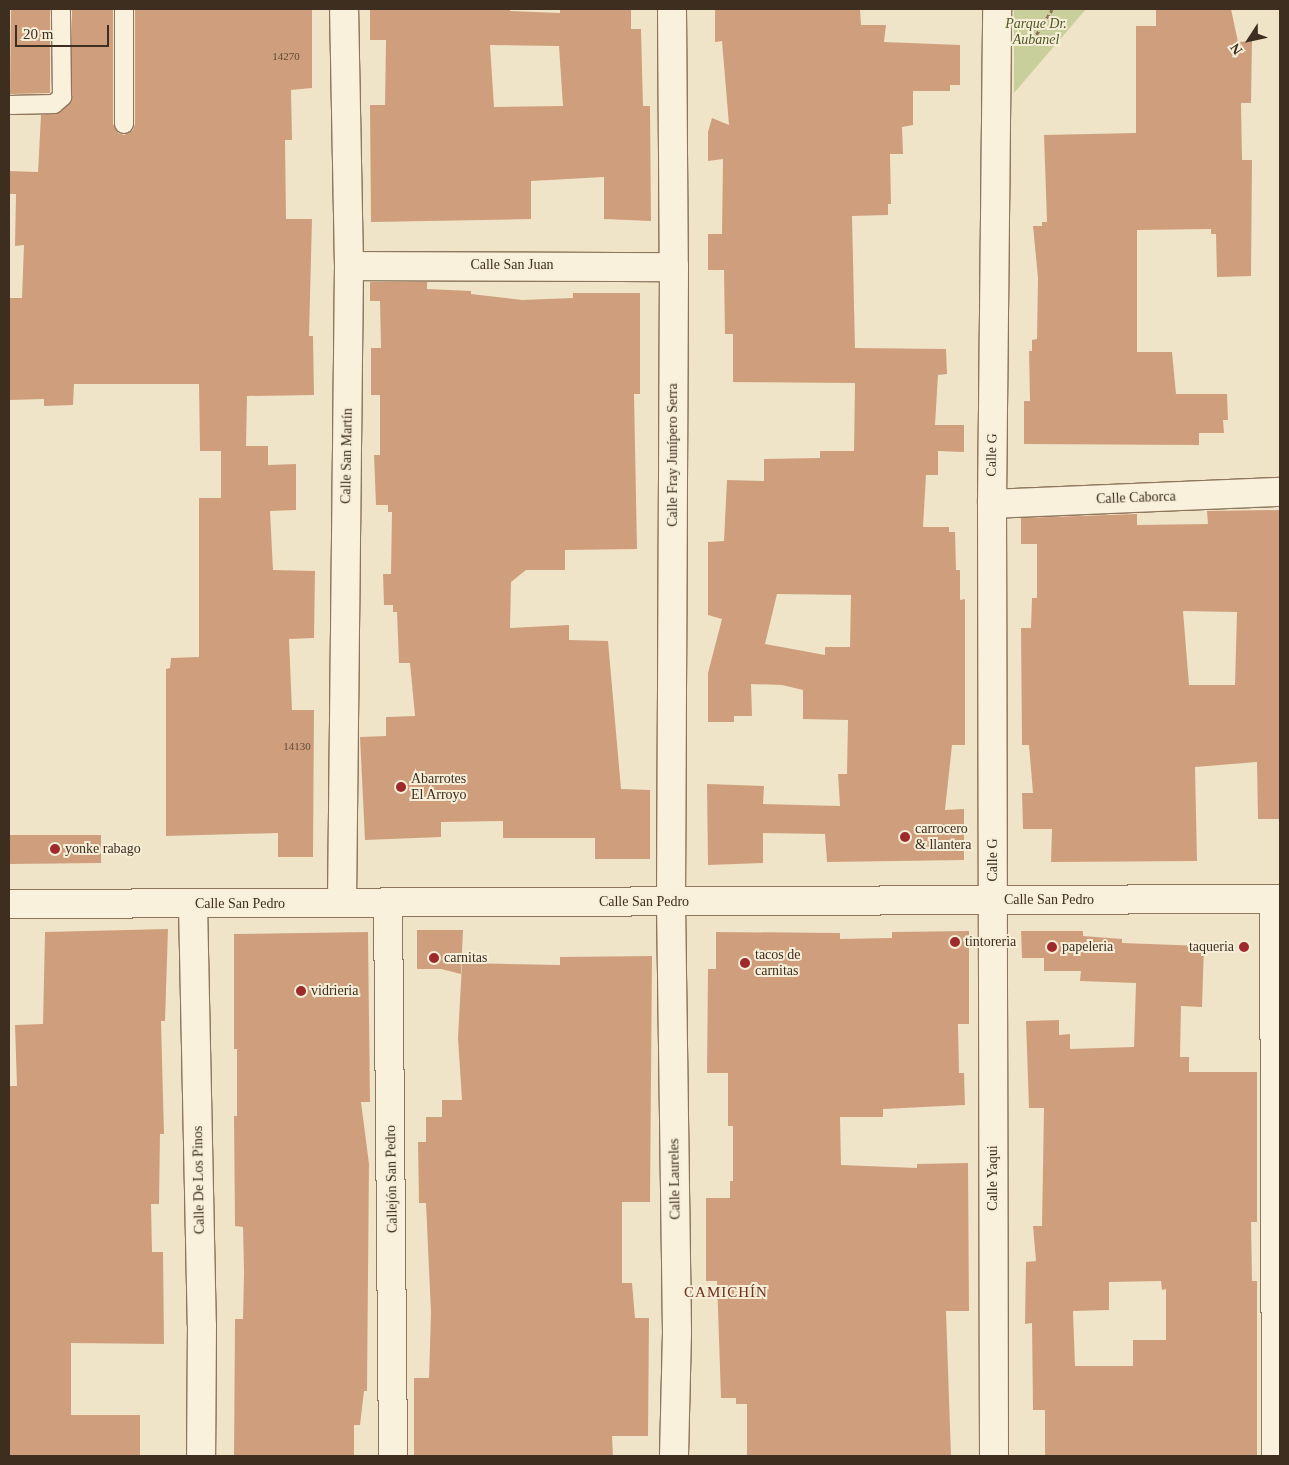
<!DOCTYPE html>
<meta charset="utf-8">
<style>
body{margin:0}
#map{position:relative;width:1289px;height:1465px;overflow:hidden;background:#f0e4c8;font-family:Georgia,serif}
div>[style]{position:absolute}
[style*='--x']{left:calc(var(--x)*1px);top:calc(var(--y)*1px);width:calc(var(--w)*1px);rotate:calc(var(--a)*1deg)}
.green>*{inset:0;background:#c9cf9b}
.building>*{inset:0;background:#cf9f7d}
.path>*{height:3px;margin-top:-1.5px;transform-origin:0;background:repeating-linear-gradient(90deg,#8d765c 0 4px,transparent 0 6.5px)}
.roads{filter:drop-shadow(1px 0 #8d765c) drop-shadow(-1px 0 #8d765c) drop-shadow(0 1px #8d765c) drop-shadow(0 -1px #8d765c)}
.lane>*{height:18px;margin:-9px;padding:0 9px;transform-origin:9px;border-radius:9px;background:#faf1dc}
.street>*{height:28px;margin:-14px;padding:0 14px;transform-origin:14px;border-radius:14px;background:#faf1dc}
.secondary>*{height:28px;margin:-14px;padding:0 14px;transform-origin:14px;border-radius:14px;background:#faf1dc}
.dots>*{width:14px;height:14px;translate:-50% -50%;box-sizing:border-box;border:2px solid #f7eed8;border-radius:50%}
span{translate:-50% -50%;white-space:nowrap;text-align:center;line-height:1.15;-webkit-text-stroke:4px #f7eed8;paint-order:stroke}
.number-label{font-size:11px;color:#624a37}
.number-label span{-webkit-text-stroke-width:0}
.park-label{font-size:14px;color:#4d5a26;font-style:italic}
.street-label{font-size:14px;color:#3d2e20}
.poi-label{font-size:14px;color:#3d2e20}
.left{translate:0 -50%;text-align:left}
.right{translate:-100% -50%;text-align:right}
.neighbourhood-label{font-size:15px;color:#6b2e1e;letter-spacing:1px}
.frame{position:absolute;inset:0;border:10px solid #3d2e20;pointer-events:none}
.north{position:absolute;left:1224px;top:15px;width:50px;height:50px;-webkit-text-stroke:4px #f7eed8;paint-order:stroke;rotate:235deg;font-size:14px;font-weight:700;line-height:20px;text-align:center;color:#3d2e20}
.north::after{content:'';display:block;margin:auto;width:18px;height:22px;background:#3d2e20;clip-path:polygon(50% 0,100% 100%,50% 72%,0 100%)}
.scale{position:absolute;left:15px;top:25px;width:94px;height:22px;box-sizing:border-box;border:2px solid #3d2e20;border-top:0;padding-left:6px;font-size:15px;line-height:18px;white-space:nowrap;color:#3d2e20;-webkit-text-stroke:4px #f7eed8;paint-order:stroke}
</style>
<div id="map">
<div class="green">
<div style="clip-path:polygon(1014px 9px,1086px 9px,1014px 93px)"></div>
</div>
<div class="building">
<div style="clip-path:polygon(11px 9px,50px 9px,50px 93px,10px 94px)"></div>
<div style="clip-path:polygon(72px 9px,113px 9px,113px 124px,118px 133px,124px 135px,133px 130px,135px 124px,135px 9px,312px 9px,312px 88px,291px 90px,292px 140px,285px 140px,286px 219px,312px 219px,309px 336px,313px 336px,314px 395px,247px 396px,246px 446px,268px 446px,268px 465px,296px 464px,296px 510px,270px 511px,273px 570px,315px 571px,314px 638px,289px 639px,292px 710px,314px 710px,313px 857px,278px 857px,278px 833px,166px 836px,166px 669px,170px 668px,171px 658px,199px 657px,199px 498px,221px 498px,221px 451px,200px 451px,199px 384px,74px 384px,73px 405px,44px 406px,44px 399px,9px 400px,9px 298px,22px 298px,24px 245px,15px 246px,16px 194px,9px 194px,9px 171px,38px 172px,41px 115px,60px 112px,72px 101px)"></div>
<div style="clip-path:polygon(evenodd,370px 9px,510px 9px,510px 11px,560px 13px,560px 9px,631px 9px,631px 29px,641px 29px,643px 106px,650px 106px,651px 221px,604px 219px,604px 177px,531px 181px,531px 219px,371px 222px,370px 105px,385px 105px,386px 40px,370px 40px,370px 9px,490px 45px,559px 46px,563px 106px,494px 107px,490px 45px)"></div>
<div style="clip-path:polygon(evenodd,715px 9px,860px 9px,861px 25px,886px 25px,884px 42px,960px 45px,960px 85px,950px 85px,950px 91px,913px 91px,913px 125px,902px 127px,903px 154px,890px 154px,891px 204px,888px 204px,888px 215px,852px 216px,855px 348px,946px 349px,947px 374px,938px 375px,935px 425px,964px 425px,964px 452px,938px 451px,938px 475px,926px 475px,923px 527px,949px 527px,949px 532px,955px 532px,956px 570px,960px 570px,960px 600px,965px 599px,965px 745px,952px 745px,945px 810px,964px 809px,964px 860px,827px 862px,825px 834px,763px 833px,763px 863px,708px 865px,707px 784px,764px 786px,763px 804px,840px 806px,838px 774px,847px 774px,848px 720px,803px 719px,803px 690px,782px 685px,751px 684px,752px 716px,734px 716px,734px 722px,708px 722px,708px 673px,722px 619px,708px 615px,708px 542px,724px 541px,727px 480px,764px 481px,764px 459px,820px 458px,820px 451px,854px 451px,855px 383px,733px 382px,733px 334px,725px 334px,724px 270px,708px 270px,708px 234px,722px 234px,723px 159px,708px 161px,708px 132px,712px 118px,729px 125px,722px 41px,715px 42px,715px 9px,777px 594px,851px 595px,850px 647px,825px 647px,825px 655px,765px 644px,777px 594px)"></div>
<div style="clip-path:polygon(1156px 9px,1231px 9px,1238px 42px,1252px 41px,1251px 103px,1241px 103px,1242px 160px,1252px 160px,1251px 276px,1217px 277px,1216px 234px,1211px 234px,1211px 229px,1137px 230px,1137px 352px,1172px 352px,1176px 394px,1227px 394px,1228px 420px,1223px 420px,1224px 433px,1199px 433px,1199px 445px,1024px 444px,1024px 401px,1030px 401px,1029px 351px,1032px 351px,1032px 340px,1037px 339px,1038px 278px,1033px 226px,1042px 226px,1042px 222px,1047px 222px,1044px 135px,1136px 133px,1136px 26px,1156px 26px)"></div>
<div style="clip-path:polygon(370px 282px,427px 282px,427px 289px,471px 291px,471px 294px,522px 300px,573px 298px,573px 293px,640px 293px,640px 394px,634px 394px,637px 549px,565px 550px,565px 570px,526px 570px,511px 582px,510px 628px,569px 625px,569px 640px,608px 641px,621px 789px,650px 790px,650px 859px,595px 859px,595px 838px,503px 838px,503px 821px,441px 822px,441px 837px,365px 840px,360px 737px,386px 736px,386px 717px,415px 716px,410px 663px,399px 663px,397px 612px,393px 612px,393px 605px,384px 605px,383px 574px,391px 574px,392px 512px,388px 512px,388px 505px,376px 505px,374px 455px,380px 455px,380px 395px,371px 395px,371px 348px,381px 348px,380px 301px,370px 301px)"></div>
<div style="clip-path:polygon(evenodd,1280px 510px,1280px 819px,1258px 819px,1257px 762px,1195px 767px,1197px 861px,1051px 862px,1052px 829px,1023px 829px,1022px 793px,1033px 793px,1029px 745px,1022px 745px,1021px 628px,1031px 628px,1032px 598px,1037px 598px,1037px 544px,1021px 544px,1021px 518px,1137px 514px,1137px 525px,1208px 524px,1207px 511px,1280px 510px,1183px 611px,1237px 612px,1235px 685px,1189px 685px,1183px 611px)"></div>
<div style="clip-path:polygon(9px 835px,101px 835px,101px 863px,9px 864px)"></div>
<div style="clip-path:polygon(168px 929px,165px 1021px,161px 1021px,164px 1134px,160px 1134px,159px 1204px,151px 1204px,152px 1252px,163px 1252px,164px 1344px,71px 1343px,71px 1415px,140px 1415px,140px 1456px,9px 1456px,9px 1086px,17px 1086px,15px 1025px,43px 1024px,45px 932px)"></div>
<div style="clip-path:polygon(417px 930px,463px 930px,461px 974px,441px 969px,417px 969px)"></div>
<div style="clip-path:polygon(969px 931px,969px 1024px,958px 1024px,959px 1073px,964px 1073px,965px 1105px,883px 1109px,883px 1117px,840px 1117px,841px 1165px,917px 1168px,917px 1164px,968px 1163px,969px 1311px,946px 1311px,951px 1456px,747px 1456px,747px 1404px,736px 1404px,736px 1398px,721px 1398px,717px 1281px,706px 1281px,706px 1198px,730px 1198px,730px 1181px,733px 1181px,733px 1126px,728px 1126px,728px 1073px,707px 1073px,708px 969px,716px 969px,716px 932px,840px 933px,840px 939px,892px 938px,892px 932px)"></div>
<div style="clip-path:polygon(evenodd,1021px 931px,1083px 931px,1083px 936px,1122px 939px,1122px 943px,1204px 946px,1202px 1007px,1181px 1006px,1180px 1057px,1189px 1057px,1189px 1072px,1257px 1072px,1257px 1222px,1251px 1222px,1252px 1281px,1257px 1281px,1257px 1456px,1045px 1456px,1045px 1410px,1033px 1410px,1032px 1323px,1025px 1324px,1026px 1262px,1036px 1261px,1033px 1226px,1042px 1226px,1044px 1108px,1029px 1108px,1026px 1021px,1059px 1020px,1059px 1035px,1070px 1034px,1070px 1049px,1134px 1047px,1136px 983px,1080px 981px,1081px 971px,1044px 971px,1044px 958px,1022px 958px,1021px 931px,1161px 1281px,1162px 1290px,1166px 1289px,1166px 1340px,1133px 1340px,1133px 1366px,1075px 1366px,1073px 1311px,1109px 1310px,1109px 1282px,1161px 1281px)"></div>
<div style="clip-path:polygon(368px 932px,370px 1102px,361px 1102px,369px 1164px,367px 1391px,364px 1391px,360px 1425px,354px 1425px,354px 1456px,234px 1456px,235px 1319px,243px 1319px,244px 1272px,243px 1227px,235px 1226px,234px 1116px,237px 1116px,237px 1049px,234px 1049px,234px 934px)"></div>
<div style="clip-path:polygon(652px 956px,650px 1202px,622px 1202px,622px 1283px,632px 1283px,635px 1318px,649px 1318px,648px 1436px,612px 1436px,613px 1456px,414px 1456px,414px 1378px,429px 1378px,431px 1313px,426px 1203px,419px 1203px,418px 1142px,426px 1142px,426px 1117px,442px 1117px,442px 1100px,462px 1100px,458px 1038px,462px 963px,560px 965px,560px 957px)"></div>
</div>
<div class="path">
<div style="--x:1033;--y:40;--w:36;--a:-58"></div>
</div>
<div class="roads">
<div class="lane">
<div style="--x:9;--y:105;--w:45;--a:-1.3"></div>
<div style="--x:54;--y:104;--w:11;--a:-41"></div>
<div style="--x:62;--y:97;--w:88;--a:-90.7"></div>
<div style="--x:124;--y:124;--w:115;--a:-90"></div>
</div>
<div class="street">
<div style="--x:672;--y:9;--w:258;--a:89.6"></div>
<div style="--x:674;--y:267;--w:635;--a:90.27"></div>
<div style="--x:671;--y:902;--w:431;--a:89.2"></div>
<div style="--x:677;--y:1333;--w:123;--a:91.4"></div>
<div style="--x:349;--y:266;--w:325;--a:0.2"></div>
<div style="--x:992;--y:504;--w:288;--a:-2.4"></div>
<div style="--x:1274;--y:899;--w:557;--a:89.79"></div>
<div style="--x:342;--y:903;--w:637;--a:-89.37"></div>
<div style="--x:349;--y:266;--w:257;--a:-91.1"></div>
<div style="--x:388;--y:903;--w:553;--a:89.48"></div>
<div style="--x:193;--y:904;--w:421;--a:88.8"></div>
<div style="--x:202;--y:1325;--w:131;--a:90.4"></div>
<div style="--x:994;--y:1456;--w:952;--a:-90.12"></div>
<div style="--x:992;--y:504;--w:495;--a:-89.4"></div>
</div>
<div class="secondary">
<div style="--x:9;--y:904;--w:1271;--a:-0.23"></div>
</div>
</div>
<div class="dots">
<div style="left:401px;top:787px;background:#9e2a2b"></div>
<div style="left:905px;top:837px;background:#9e2a2b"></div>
<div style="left:55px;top:849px;background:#9e2a2b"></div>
<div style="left:955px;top:942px;background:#9e2a2b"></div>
<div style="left:1052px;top:947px;background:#9e2a2b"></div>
<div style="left:1244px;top:947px;background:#9e2a2b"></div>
<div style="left:434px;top:958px;background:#9e2a2b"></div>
<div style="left:745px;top:963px;background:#9e2a2b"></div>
<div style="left:301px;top:991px;background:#9e2a2b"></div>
</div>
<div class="number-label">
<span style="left:286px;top:56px">14270</span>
<span style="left:297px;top:746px">14130</span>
</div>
<div class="park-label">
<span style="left:1036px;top:32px">Parque Dr.<br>Aubanel</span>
</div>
<div class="street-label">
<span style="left:512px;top:265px">Calle San Juan</span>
<span style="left:673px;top:455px;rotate:-90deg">Calle Fray Junípero Serra</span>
<span style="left:992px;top:455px;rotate:-89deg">Calle G</span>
<span style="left:347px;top:456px;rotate:-89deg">Calle San Martín</span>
<span style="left:1136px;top:498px;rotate:-2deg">Calle Caborca</span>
<span style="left:993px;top:860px;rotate:-90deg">Calle G</span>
<span style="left:1049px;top:900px">Calle San Pedro</span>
<span style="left:644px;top:902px">Calle San Pedro</span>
<span style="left:240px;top:904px">Calle San Pedro</span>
<span style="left:993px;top:1178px;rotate:-90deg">Calle Yaqui</span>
<span style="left:392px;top:1179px;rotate:-91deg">Callejón San Pedro</span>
<span style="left:675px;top:1179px;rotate:-91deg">Calle Laureles</span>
<span style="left:199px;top:1180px;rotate:-91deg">Calle De Los Pinos</span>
</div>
<div class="poi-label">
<span class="left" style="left:411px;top:787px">Abarrotes<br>El Arroyo</span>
<span class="left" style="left:915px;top:837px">carrocero<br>&amp; llantera</span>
<span class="left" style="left:65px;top:849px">yonke rabago</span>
<span class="left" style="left:965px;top:942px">tintoreria</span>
<span class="left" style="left:1062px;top:947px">papeleria</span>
<span class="right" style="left:1234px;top:947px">taqueria</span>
<span class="left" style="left:755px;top:963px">tacos de<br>carnitas</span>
<span class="left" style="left:444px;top:958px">carnitas</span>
<span class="left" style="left:311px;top:991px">vidrieria</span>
</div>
<div class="neighbourhood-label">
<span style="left:726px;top:1293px">CAMICHÍN</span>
</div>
<div class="frame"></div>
<div class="north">N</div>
<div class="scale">20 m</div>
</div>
